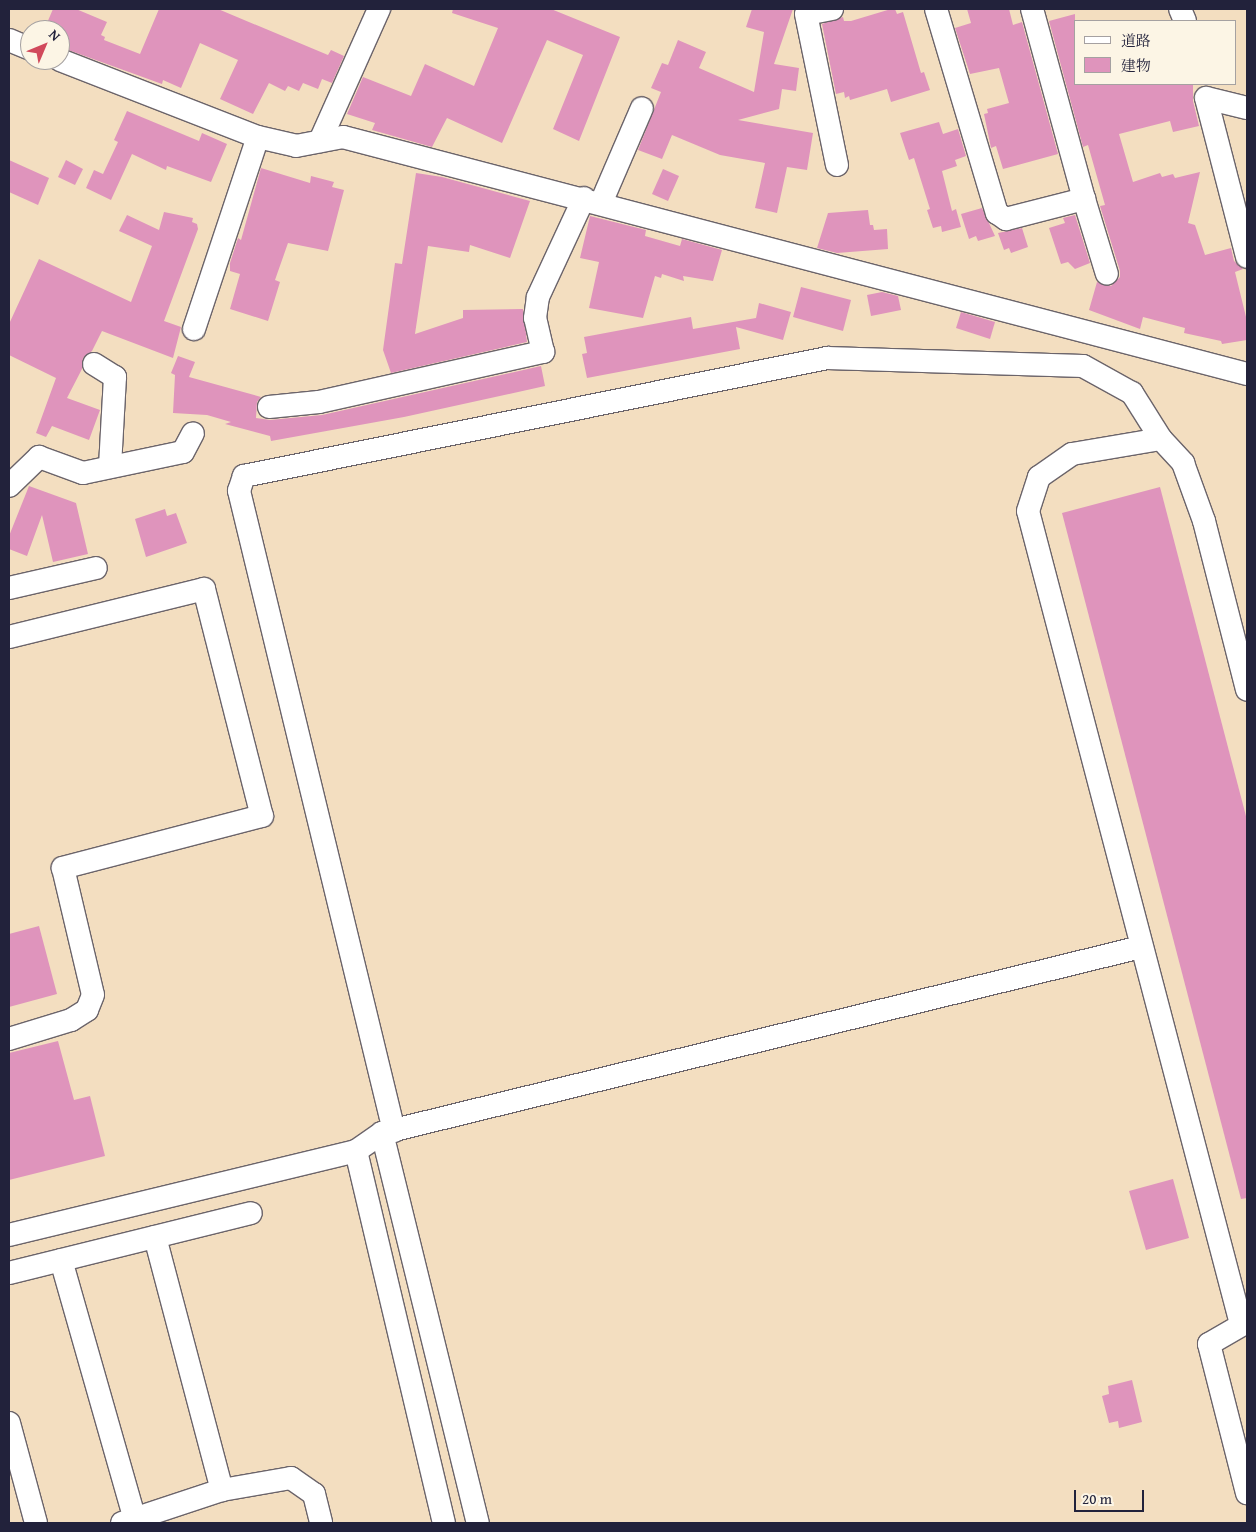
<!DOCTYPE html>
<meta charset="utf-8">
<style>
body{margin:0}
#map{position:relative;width:1256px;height:1532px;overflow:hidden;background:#f3dec0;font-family:"Gentium Book Plus","Noto Serif JP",serif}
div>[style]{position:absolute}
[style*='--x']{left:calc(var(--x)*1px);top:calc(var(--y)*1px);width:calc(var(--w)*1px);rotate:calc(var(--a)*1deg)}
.building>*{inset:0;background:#df94bc}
.roads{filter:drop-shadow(1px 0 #6b646a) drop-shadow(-1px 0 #6b646a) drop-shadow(0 1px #6b646a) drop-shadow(0 -1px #6b646a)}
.minor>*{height:22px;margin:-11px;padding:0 11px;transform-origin:11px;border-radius:11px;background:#fff}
span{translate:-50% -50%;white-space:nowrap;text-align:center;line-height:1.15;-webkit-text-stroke:5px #fcf5e5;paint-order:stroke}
.frame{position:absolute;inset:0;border:10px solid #22223b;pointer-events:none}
.legend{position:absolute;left:1074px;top:20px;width:162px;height:65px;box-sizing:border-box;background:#fcf5e5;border:1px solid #a5a1a1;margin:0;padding:6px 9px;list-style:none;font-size:15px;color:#22223b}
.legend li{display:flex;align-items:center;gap:10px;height:25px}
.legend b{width:25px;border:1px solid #a5a1a1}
.north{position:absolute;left:20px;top:20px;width:50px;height:50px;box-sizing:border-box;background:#fcf5e5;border:1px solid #a5a1a1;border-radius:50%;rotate:45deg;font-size:14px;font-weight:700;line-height:20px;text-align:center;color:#22223b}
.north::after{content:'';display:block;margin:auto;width:18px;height:22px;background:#d1495b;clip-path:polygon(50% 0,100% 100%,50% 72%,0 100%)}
.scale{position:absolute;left:1074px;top:1490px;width:70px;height:22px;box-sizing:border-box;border:2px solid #22223b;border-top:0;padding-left:6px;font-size:15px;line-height:18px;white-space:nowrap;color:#22223b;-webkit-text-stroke:4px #fcf5e5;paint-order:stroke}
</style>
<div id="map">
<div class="building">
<div style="clip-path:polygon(53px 9px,76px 9px,107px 22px,101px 35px,105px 37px,104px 40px,140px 54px,159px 9px,218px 9px,328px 55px,331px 50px,344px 56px,332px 83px,322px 79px,318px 89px,303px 83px,299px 91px,288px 86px,285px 91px,269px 83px,253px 114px,220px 99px,238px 60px,200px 43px,181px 88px,163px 80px,162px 84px,60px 47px,60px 30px,44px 30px)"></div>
<div style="clip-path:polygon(453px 9px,551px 9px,620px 37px,579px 141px,553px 129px,583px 55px,547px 40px,502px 143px,447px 118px,432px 147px,372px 130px,375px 123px,347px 114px,363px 77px,411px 96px,425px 64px,474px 86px,498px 28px,452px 13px)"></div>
<div style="clip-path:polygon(752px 9px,793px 9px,774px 64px,799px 68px,796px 91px,782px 89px,779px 109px,738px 120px,813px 133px,807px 170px,787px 167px,777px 213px,755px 208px,765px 163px,720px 155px,672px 135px,662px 159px,638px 150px,661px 92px,651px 88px,662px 63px,668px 65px,678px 40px,706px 52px,699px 68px,754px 92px,764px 32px,746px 27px)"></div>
<div style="clip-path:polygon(891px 9px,895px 9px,897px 14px,903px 12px,921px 73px,924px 72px,930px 90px,891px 102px,887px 89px,850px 100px,849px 96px,845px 98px,844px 92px,836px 94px,822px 24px,843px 17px,844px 21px,851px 21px)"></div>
<div style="clip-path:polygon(967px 9px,1009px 9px,1013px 25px,1022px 22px,1058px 154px,1003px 169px,996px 146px,991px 148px,984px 114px,988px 113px,987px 109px,1009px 103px,999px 68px,970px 74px,955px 28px,971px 23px)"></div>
<div style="clip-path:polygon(1075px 14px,1075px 84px,1193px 84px,1193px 101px,1199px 126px,1173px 132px,1170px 121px,1119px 134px,1133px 182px,1160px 173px,1162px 177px,1173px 174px,1175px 178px,1200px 172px,1188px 223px,1195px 225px,1205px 255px,1231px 248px,1234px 261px,1243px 269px,1235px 272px,1247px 321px,1247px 340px,1222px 344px,1221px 341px,1184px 333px,1185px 328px,1143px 317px,1140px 329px,1089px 310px,1097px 282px,1111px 286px,1120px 277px,1120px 271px,1100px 206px,1105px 205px,1088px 145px,1083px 147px,1049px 21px)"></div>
<div style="clip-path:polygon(127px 111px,199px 141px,202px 133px,227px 144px,211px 182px,167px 166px,166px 170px,132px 154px,111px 200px,86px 188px,94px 170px,103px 174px,118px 142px,114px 140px)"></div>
<div style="clip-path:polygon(939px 122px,943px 134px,958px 129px,966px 156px,955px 160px,957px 166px,942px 171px,952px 211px,956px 209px,961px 227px,942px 232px,941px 226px,933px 228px,927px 210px,930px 209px,914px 158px,909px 160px,900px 133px)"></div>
<div style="clip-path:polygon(9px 160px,49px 178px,38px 205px,9px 192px)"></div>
<div style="clip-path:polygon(66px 160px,83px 169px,75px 185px,58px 177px)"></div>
<div style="clip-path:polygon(261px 168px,310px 183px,311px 176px,334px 182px,332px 187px,344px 190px,328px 251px,288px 243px,275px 280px,280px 282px,268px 321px,230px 309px,240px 274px,230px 271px,230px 263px,238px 238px,241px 240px)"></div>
<div style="clip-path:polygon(663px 169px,679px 176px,668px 201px,652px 194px)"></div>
<div style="clip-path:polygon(416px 173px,442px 177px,530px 201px,510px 258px,470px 245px,469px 252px,428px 246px,415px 334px,463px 318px,463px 310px,523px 309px,527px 342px,391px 373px,383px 350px,395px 263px,402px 264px)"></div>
<div style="clip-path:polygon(982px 208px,995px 236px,978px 241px,976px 236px,969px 239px,961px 214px)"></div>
<div style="clip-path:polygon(868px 210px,870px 225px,873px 225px,874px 230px,887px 229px,888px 249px,837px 253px,817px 248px,828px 213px)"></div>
<div style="clip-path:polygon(164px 212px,193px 218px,192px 222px,197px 224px,198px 229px,164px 321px,181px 327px,173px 358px,102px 331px,92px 351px,83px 358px,82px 369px,67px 398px,100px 410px,89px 440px,52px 426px,46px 437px,36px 433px,56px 378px,9px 355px,9px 324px,39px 259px,131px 302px,152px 246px,119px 231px,127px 215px,159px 230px)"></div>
<div style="clip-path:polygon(1075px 215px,1090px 263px,1075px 269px,1068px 262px,1061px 264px,1049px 228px,1065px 223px,1063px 218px)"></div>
<div style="clip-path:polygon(590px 216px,646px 230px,645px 236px,680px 246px,682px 239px,722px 250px,713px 281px,683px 276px,684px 281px,662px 274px,661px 278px,655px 276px,643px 318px,589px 308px,599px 262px,580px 258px)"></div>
<div style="clip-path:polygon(1022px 228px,1028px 247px,1011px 253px,1009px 248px,1004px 250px,998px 233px)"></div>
<div style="clip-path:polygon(801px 287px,851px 300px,843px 331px,793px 317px)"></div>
<div style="clip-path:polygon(882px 292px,898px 296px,901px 310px,871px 316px,867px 295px)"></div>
<div style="clip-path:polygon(759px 303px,791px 312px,783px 340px,736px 327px,740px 349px,587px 378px,582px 354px,587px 353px,584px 337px,691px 317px,693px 329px,756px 318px)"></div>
<div style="clip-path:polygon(961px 312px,995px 322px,990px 339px,956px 328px)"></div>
<div style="clip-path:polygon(178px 356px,195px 362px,189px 377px,261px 397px,257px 402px,256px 418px,270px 420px,322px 415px,541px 366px,545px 386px,404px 417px,271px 441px,270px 436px,225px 424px,231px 422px,207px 415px,173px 413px,175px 375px,171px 373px)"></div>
<div style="clip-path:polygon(29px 486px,76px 503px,88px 554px,53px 562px,42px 515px,27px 556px,9px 549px,9px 536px)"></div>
<div style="clip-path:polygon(1160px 487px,1247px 820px,1247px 1198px,1241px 1199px,1062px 513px)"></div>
<div style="clip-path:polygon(165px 509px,167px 516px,176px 513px,187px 543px,146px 557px,135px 519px)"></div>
<div style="clip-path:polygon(39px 926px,57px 994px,9px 1007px,9px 934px)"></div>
<div style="clip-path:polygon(58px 1041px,74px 1100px,90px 1096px,105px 1156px,9px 1180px,9px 1053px)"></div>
<div style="clip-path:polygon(1173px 1179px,1189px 1238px,1146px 1250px,1129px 1191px)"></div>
<div style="clip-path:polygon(1132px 1380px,1142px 1422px,1119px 1428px,1118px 1421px,1109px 1423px,1102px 1396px,1109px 1394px,1108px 1386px)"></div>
</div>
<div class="roads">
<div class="minor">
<div style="--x:832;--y:9;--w:26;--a:169"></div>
<div style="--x:806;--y:14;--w:154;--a:78.4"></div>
<div style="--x:936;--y:9;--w:213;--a:73.4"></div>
<div style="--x:997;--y:213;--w:11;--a:34"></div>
<div style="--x:1006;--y:219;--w:81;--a:-14.4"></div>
<div style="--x:1084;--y:199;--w:197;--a:-105.3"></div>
<div style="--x:1180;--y:9;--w:13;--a:67"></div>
<div style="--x:9;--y:40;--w:23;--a:23"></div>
<div style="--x:60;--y:60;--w:212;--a:21.3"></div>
<div style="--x:258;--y:137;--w:39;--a:13"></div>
<div style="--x:296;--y:146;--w:48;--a:-10.8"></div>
<div style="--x:343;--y:137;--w:935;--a:14.69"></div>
<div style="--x:1247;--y:108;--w:42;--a:-166.3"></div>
<div style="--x:1206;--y:98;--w:164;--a:75.5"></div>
<div style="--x:320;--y:141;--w:145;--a:-65.9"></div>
<div style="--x:1084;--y:199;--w:78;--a:73"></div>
<div style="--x:601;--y:203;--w:103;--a:-66.7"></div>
<div style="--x:194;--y:329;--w:202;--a:-71.6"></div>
<div style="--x:94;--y:364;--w:25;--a:32"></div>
<div style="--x:115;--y:377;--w:90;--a:93.2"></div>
<div style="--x:269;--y:407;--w:50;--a:-5.7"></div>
<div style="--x:319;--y:402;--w:230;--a:-12.6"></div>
<div style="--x:543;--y:352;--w:35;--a:-103"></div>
<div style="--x:535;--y:318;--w:21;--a:-82"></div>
<div style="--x:538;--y:297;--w:109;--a:-65.1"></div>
<div style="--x:9;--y:486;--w:42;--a:-44"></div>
<div style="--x:39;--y:457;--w:47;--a:20"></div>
<div style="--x:83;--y:473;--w:102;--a:-11.9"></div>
<div style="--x:183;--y:452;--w:21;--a:-62"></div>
<div style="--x:9;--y:588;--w:89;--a:-12.9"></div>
<div style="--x:9;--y:637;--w:201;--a:-13.8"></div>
<div style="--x:204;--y:589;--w:234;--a:75.7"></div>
<div style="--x:262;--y:816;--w:206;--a:165.4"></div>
<div style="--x:63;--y:868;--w:130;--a:76.7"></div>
<div style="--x:93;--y:995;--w:16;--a:112"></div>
<div style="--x:87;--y:1010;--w:19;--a:148"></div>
<div style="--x:71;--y:1020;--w:65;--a:163"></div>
<div style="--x:394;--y:1131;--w:659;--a:-103.61"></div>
<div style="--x:239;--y:491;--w:16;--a:-72"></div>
<div style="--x:244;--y:476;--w:595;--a:-11.44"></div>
<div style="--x:827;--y:358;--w:256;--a:1.8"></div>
<div style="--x:1083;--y:366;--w:56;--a:28.9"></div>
<div style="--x:1132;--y:393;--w:54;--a:57.8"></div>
<div style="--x:382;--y:1133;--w:402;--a:76.2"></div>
<div style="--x:356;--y:1151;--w:32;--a:-35"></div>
<div style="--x:382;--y:1133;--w:781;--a:-13.77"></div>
<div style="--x:9;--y:1235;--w:357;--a:-13.6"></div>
<div style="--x:356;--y:1151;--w:382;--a:76.7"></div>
<div style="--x:155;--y:1237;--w:262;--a:75.2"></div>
<div style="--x:222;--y:1490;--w:70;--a:-9.9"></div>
<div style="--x:291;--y:1478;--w:28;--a:35"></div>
<div style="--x:314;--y:1494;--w:30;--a:76"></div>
<div style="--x:61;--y:1260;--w:269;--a:74.1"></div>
<div style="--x:9;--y:1273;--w:249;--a:-13.9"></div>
<div style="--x:1247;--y:1322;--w:44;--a:149.9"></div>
<div style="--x:1209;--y:1344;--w:154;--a:75.7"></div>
<div style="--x:1241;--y:1324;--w:840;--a:-104.68"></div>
<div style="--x:1028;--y:511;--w:36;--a:-72"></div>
<div style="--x:1039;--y:477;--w:40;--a:-34.9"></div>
<div style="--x:1072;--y:454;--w:90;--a:-9.6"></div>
<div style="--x:1161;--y:439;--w:33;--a:47"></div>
<div style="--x:1183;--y:463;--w:62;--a:70.1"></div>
<div style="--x:1204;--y:521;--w:174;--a:75.7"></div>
<div style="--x:9;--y:1423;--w:104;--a:74.9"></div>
<div style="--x:122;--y:1523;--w:105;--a:-18.3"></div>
</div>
</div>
<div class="frame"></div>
<ul class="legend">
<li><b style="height:6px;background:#fff"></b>道路</li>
<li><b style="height:14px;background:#df94bc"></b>建物</li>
</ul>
<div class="north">N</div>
<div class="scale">20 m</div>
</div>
